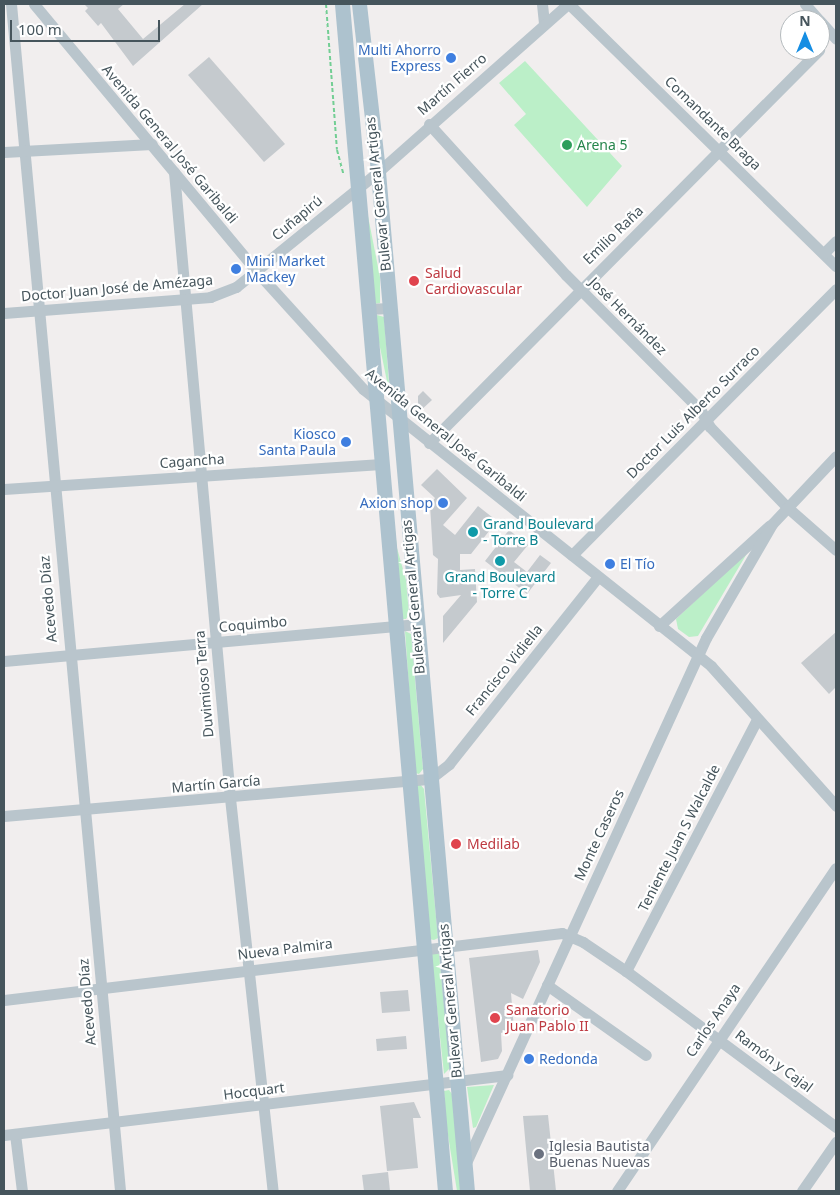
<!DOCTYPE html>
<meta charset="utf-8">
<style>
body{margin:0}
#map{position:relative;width:840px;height:1195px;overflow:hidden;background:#f1eeee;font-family:"Noto Sans",sans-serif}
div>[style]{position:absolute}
.green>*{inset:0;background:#bbefc8}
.building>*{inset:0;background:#c5cace}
.path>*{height:2px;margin-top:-1px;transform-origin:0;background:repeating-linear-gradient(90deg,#73ce94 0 4px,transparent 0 6.5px)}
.minor>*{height:11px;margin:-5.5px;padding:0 5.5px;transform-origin:5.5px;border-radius:5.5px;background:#b9c5cc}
.major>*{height:15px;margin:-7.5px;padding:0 7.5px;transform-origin:7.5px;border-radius:7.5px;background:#adc2ce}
.dots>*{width:14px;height:14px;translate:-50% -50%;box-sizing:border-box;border:2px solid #fff;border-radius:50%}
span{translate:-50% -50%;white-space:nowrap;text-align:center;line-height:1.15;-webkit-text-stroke:4.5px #fff;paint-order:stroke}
.shop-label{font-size:14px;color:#366cbe}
.right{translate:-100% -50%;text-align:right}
.left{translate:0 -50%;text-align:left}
.street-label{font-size:14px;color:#46555c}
.leisure-label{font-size:14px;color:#27864d}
.health-label{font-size:14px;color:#be3a42}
.culture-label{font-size:14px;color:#0d838f}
.worship-label{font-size:14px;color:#5b616d}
.frame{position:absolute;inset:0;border:5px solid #46555c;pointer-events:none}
.north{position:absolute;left:780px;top:10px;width:50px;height:50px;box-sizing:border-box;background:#fff;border:1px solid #b5bbbe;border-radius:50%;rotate:0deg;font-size:14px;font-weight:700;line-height:20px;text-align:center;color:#46555c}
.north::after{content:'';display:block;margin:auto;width:18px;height:22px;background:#168ee3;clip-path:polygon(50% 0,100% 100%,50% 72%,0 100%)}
.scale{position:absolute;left:10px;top:20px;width:150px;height:22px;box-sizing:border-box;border:2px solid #46555c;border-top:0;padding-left:6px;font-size:15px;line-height:18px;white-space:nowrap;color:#46555c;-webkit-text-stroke:4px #fff;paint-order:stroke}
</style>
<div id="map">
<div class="green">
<div style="clip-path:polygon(525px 61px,622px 166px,587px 207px,514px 125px,526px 114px,499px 83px)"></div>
<div style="clip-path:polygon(366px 206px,380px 277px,380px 303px,374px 304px)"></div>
<div style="clip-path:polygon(377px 315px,384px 317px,390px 396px,375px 323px)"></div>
<div style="clip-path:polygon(391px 494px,397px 548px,406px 580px,409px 614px,406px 619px,402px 619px)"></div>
<div style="clip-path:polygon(749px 550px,698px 636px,689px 637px,678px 629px,676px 619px)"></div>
<div style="clip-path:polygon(405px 631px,411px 634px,423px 769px,419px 774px,415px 773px)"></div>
<div style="clip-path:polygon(420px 784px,424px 789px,438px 938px,434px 940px,429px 939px,417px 785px)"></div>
<div style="clip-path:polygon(431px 953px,439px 954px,450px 1068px,444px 1074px)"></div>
<div style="clip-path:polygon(494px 1085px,476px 1127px,473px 1128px,467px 1087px)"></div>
<div style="clip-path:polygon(449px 1090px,452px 1094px,461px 1191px,457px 1191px,446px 1123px,444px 1091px)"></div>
</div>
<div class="building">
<div style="clip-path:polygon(84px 4px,124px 4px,118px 9px,143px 39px,185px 4px,203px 4px,133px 66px,101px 23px,98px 26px,85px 11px,88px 8px)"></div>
<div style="clip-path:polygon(209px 57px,285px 144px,264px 162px,188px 75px)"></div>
<div style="clip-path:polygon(423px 391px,432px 400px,418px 413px,418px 396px)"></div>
<div style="clip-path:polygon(437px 469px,467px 498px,443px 525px,455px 535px,478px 506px,497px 521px,471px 554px,460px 554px,460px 570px,475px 569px,477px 602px,443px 643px,443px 616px,461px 595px,440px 598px,437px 594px,438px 559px,433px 555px,430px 505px,435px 498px,421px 485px)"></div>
<div style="clip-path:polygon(509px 530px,528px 545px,514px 562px,527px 572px,540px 555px,551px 563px,527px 594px,485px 561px)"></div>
<div style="clip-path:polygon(836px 632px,836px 687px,829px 694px,801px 663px)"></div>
<div style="clip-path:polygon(538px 950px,540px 962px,523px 999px,511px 993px,514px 1029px,501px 1033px,502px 1051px,498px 1059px,481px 1062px,469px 958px)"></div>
<div style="clip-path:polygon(408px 990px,410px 1011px,382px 1013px,380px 992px)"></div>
<div style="clip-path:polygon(406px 1036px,407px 1049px,377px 1051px,376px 1039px)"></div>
<div style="clip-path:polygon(414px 1102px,421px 1118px,413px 1118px,418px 1168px,387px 1171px,380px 1106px)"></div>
<div style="clip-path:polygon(548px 1115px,556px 1191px,530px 1191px,523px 1116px)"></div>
<div style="clip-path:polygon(388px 1172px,390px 1191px,364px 1191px,362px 1175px)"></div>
</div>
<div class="path">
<div style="left:326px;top:4px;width:146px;rotate:85.7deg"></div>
<div style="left:337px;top:150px;width:24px;rotate:75deg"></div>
</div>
<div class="minor">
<div style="left:11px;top:4px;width:1192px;rotate:84.75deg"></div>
<div style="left:34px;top:4px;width:349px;rotate:50.2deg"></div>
<div style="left:257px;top:272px;width:158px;rotate:47.8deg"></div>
<div style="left:363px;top:389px;width:445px;rotate:38.5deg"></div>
<div style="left:711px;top:666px;width:188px;rotate:48.2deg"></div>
<div style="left:542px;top:4px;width:20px;rotate:84deg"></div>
<div style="left:569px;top:4px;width:374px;rotate:44.5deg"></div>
<div style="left:805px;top:4px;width:21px;rotate:49deg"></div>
<div style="left:820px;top:21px;width:24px;rotate:48deg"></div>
<div style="left:429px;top:124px;width:204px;rotate:47.8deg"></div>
<div style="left:566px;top:275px;width:192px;rotate:45.2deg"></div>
<div style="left:701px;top:411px;width:18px;rotate:61deg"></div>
<div style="left:710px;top:427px;width:111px;rotate:46.1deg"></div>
<div style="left:787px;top:507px;width:65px;rotate:41.3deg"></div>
<div style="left:4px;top:152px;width:148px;rotate:-3.1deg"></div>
<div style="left:174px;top:172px;width:628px;rotate:84.89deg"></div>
<div style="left:230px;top:798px;width:395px;rotate:83.8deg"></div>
<div style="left:824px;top:253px;width:17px;rotate:-45deg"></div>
<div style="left:368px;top:309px;width:21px;rotate:-3deg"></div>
<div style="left:4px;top:313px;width:207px;rotate:-4.4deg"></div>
<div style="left:210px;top:297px;width:28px;rotate:-21deg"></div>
<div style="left:236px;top:287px;width:183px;rotate:-39deg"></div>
<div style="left:378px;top:172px;width:254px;rotate:-41.5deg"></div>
<div style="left:429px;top:443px;width:554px;rotate:-45.22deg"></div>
<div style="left:4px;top:489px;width:378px;rotate:-3.8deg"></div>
<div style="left:572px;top:555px;width:375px;rotate:-45.2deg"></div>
<div style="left:659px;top:626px;width:149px;rotate:-42.3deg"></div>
<div style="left:4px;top:661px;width:413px;rotate:-5.1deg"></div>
<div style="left:4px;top:816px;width:428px;rotate:-5deg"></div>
<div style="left:430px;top:779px;width:24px;rotate:-38deg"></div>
<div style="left:449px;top:764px;width:239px;rotate:-51.5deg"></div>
<div style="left:626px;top:971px;width:284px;rotate:-62.5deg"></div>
<div style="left:547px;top:985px;width:121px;rotate:35.3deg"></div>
<div style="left:4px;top:1000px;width:562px;rotate:-6.85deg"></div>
<div style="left:562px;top:933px;width:23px;rotate:23deg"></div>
<div style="left:583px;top:942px;width:52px;rotate:34deg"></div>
<div style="left:626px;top:971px;width:262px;rotate:36.6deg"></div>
<div style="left:15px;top:1134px;width:57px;rotate:83deg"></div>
<div style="left:4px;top:1135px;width:507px;rotate:-6.8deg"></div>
<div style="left:465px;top:1165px;width:579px;rotate:-65.43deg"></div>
<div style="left:706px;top:638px;width:132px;rotate:-59.9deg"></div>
<div style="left:772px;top:524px;width:93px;rotate:-46.7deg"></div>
<div style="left:617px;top:1191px;width:390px;rotate:-55.9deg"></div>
<div style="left:802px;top:1191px;width:60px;rotate:-55.2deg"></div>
</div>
<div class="major">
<div style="left:342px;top:4px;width:1191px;rotate:85.04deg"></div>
<div style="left:359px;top:4px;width:169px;rotate:83.5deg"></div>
<div style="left:378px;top:172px;width:1023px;rotate:85.01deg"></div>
</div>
<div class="dots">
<div style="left:451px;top:58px;background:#3f7fe0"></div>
<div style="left:567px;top:145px;background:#2e9e5b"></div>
<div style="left:236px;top:269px;background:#3f7fe0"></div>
<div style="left:414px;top:281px;background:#e0444e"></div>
<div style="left:346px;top:442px;background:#3f7fe0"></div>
<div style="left:443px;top:503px;background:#3f7fe0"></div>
<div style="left:473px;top:532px;background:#0f9aa8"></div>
<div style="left:500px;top:561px;background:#0f9aa8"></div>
<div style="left:610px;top:564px;background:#3f7fe0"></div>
<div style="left:456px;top:844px;background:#e0444e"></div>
<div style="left:495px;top:1018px;background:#e0444e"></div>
<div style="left:529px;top:1059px;background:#3f7fe0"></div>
<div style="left:539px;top:1154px;background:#6b7280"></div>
</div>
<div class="shop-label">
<span class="right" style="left:441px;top:58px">Multi Ahorro<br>Express</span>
<span class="left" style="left:246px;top:269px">Mini Market<br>Mackey</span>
<span class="right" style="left:336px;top:442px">Kiosco<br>Santa Paula</span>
<span class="right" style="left:433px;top:503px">Axion shop</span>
<span class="left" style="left:620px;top:564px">El Tío</span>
<span class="left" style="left:539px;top:1059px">Redonda</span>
</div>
<div class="street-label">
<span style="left:452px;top:84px;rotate:-41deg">Martín Fierro</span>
<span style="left:713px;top:123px;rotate:44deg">Comandante Braga</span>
<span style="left:170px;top:144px;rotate:50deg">Avenida General José Garibaldi</span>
<span style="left:378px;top:194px;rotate:-96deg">Bulevar General Artigas</span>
<span style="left:297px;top:218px;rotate:-40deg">Cuñapirú</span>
<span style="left:613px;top:235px;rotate:-44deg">Emilio Raña</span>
<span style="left:117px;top:288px;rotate:-5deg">Doctor Juan José de Amézaga</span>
<span style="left:628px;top:316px;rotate:45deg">José Hernández</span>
<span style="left:693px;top:412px;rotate:-45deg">Doctor Luis Alberto Surraco</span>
<span style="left:446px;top:435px;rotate:39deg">Avenida General José Garibaldi</span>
<span style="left:192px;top:461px;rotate:-4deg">Cagancha</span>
<span style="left:413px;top:597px;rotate:-95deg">Bulevar General Artigas</span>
<span style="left:48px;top:599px;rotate:-95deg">Acevedo Díaz</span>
<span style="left:253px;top:624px;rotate:-5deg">Coquimbo</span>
<span style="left:504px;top:670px;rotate:-51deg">Francisco Vidiella</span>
<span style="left:204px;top:684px;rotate:-95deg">Duvimioso Terra</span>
<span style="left:216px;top:784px;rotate:-5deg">Martín García</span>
<span style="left:599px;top:835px;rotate:-65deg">Monte Caseros</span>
<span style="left:679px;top:838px;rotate:-63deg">Teniente Juan S Walcalde</span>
<span style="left:285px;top:949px;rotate:-7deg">Nueva Palmira</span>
<span style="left:450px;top:1001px;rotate:-95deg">Bulevar General Artigas</span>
<span style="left:87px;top:1002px;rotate:-95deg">Acevedo Díaz</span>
<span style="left:713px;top:1020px;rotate:-56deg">Carlos Anaya</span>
<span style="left:774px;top:1061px;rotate:37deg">Ramón y Cajal</span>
<span style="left:254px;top:1091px;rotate:-7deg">Hocquart</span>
</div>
<div class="leisure-label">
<span class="left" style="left:577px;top:145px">Arena 5</span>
</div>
<div class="health-label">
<span class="left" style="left:425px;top:281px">Salud<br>Cardiovascular</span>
<span class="left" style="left:467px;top:844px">Medilab</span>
<span class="left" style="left:506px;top:1018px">Sanatorio<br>Juan Pablo II</span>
</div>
<div class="culture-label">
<span class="left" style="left:483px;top:532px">Grand Boulevard<br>- Torre B</span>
<span style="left:500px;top:585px">Grand Boulevard<br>- Torre C</span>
</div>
<div class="worship-label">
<span class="left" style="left:549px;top:1154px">Iglesia Bautista<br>Buenas Nuevas</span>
</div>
<div class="frame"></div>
<div class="north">N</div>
<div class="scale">100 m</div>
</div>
